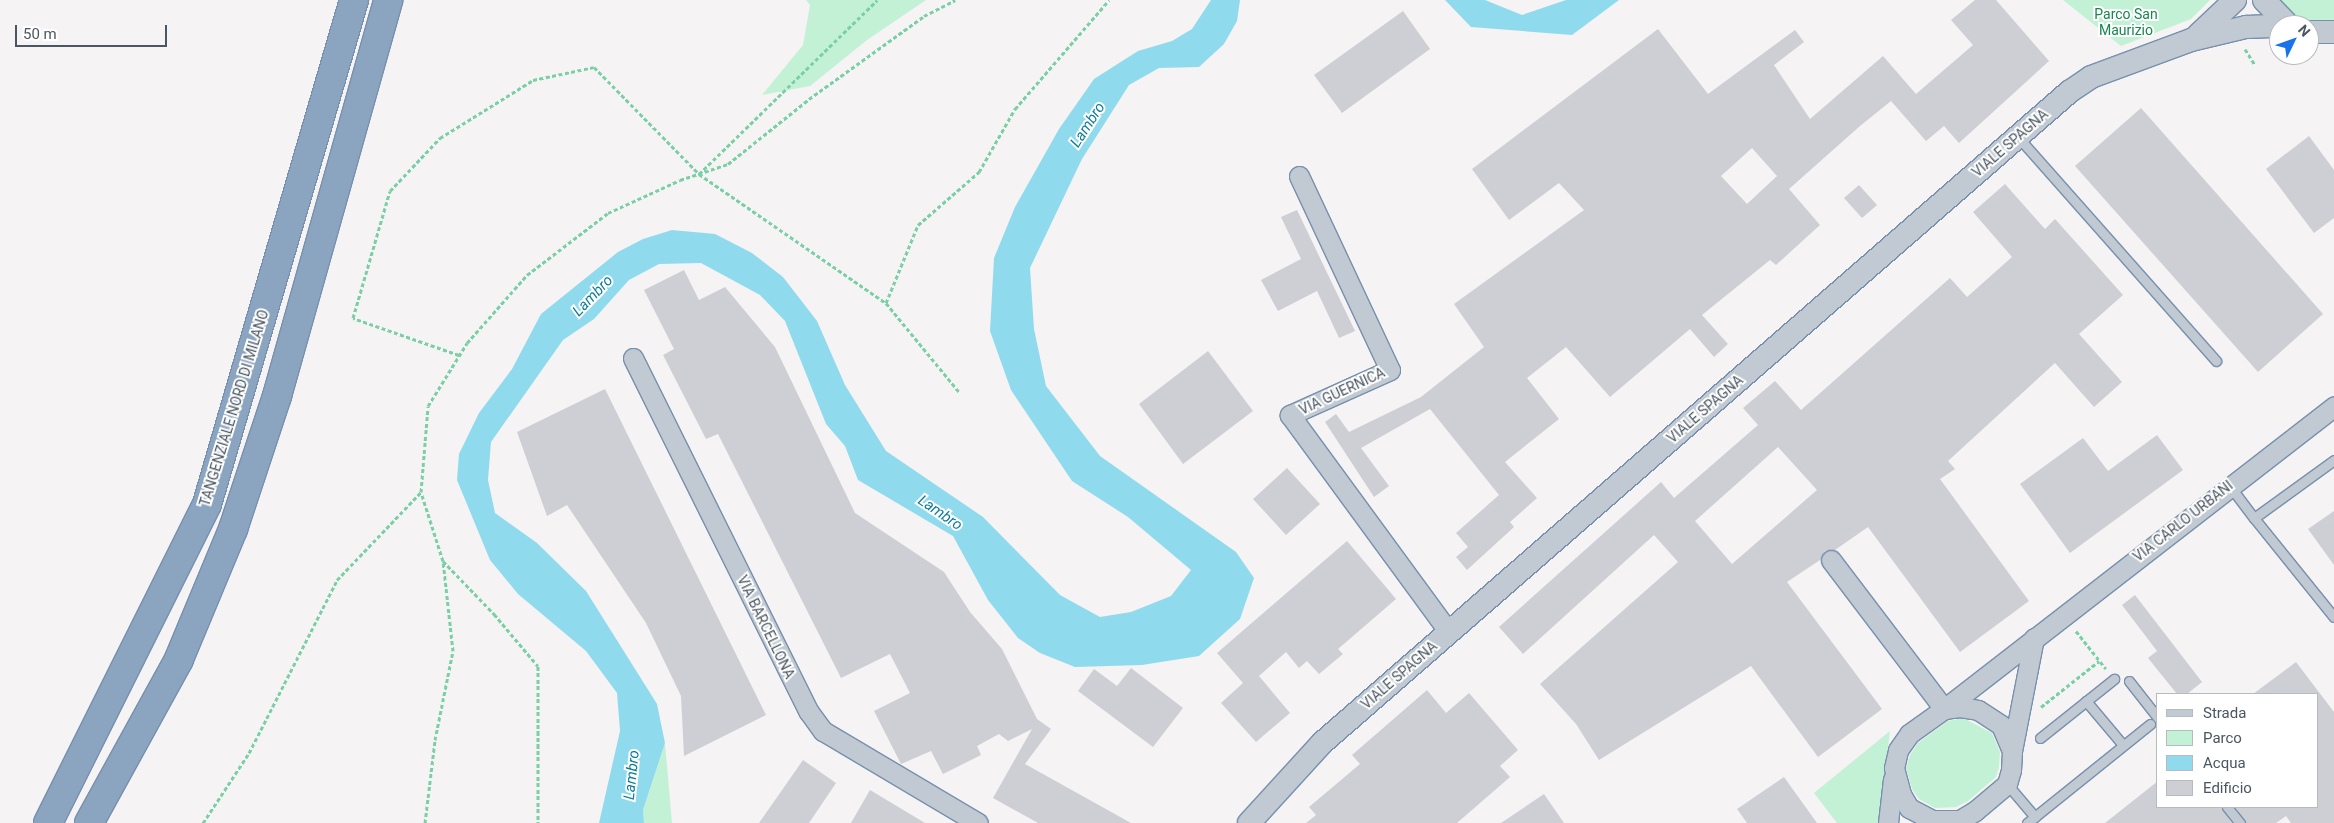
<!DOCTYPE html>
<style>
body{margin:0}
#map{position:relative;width:2334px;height:823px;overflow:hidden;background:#f5f3f3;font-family:Roboto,sans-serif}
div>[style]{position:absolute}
.green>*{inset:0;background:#c3f1d5}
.water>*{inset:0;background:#90daee}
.building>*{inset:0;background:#cdcfd5}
.path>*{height:3px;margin-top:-1.5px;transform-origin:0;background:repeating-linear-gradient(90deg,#7ad0a6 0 4px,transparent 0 6.5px)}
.roads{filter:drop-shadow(1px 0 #7690ad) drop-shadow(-1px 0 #7690ad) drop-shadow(0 1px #7690ad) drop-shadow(0 -1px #7690ad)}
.service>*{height:9px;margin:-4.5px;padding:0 4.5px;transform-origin:4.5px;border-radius:4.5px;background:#c1cad2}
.minor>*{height:19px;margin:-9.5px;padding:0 9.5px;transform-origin:9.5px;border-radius:9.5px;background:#c1cad2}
.tertiary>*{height:22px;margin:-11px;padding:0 11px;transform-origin:11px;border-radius:11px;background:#c1cad2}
.motorway>*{height:28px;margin:-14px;padding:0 14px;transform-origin:14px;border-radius:14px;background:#8ba5c1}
span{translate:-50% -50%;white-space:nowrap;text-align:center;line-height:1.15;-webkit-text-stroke:4px #fff;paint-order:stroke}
.park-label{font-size:14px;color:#17864f}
.street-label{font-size:14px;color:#4a5661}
.water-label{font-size:15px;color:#0c7c9b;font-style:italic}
.legend{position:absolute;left:2156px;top:693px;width:162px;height:115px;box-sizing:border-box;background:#fff;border:1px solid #b7bbc0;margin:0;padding:6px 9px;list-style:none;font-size:15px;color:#4a5661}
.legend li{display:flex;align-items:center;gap:10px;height:25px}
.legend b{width:25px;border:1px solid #b7bbc0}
.north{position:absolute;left:2269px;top:15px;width:50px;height:50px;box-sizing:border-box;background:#fff;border:1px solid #b7bbc0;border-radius:50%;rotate:48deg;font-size:14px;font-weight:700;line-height:20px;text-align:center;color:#4a5661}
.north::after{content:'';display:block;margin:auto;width:18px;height:22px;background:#1a73e8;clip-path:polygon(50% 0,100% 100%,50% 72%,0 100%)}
.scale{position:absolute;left:15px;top:25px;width:152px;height:22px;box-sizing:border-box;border:2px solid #4a5661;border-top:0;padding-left:6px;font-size:15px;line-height:18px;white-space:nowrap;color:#4a5661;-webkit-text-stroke:4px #fff;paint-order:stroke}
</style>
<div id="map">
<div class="green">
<div style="clip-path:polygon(806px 0,926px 0,867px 40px,810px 86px,762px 95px,803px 45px,810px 5px)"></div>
<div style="clip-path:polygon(2063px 0,2210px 0,2191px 19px,2121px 46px)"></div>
<div style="clip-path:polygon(2277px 0,2334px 0,2334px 21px,2315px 22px,2297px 17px)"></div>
<div style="clip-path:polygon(1963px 718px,1992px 733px,2000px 752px,1999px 767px,1996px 777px,1968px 801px,1956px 807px,1935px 808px,1919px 799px,1912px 789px,1906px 768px,1910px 755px,1918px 743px,1948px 721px)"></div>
<div style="clip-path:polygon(1890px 731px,1879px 823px,1837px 823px,1814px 793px)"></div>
<div style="clip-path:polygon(665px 743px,672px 823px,644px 823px,643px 810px)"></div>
</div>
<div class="water">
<div style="clip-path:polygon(1211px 0,1240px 0,1237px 21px,1224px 44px,1199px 67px,1159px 68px,1129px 85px,1082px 159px,1030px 268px,1034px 329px,1046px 386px,1100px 456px,1236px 552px,1254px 578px,1240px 619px,1199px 656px,1142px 665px,1075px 667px,1040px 653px,1018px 638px,988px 600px,953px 536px,858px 480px,845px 446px,826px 424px,785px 321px,760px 295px,701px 263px,659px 264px,629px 280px,594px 319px,563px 340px,491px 442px,488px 480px,495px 513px,537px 543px,586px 591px,657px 704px,665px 743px,643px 810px,644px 823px,599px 823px,620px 731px,617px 693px,586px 651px,518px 594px,490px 560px,457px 480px,459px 454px,479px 413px,512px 369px,541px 314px,618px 252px,643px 239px,672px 230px,715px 234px,752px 253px,783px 277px,817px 321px,845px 385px,886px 451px,983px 517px,1060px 595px,1100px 617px,1131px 612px,1171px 596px,1191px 570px,1128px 517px,1072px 481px,1011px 390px,990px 331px,994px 258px,1015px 207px,1059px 129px,1094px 79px,1138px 51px,1172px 41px,1192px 29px)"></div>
<div style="clip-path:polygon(1445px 0,1485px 0,1522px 15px,1566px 0,1619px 0,1572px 35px,1471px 27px)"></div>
</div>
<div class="building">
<div style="clip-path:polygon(evenodd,1975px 0,1996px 0,2049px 61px,1959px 143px,1944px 126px,1926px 141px,1891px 101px,1860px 126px,1789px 189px,1820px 225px,1776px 265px,1770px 260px,1702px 315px,1728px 344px,1714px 357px,1690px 329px,1610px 397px,1566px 347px,1527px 378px,1559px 419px,1505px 462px,1537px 498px,1510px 522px,1514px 527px,1467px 570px,1456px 557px,1468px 547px,1456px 533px,1499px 495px,1430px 409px,1361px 448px,1389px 486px,1374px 497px,1325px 422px,1336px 414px,1349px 432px,1421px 397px,1484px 347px,1454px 304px,1584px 210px,1559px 183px,1509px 220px,1472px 169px,1658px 29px,1708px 94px,1795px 30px,1804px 42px,1774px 65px,1810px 119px,1883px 56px,1916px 94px,1973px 45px,1951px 20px,1975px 0,1752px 148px,1777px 176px,1747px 204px,1721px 176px,1752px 148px)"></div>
<div style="clip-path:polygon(1403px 11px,1430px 49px,1342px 113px,1314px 75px)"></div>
<div style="clip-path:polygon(2141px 108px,2323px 314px,2258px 372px,2075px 166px)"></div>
<div style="clip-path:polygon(2309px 136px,2334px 170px,2334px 218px,2314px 233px,2266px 169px)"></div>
<div style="clip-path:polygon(evenodd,2005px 184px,2045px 229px,2055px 219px,2123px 295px,2079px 334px,2122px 382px,2094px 407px,2055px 363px,1948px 461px,1955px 469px,1940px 479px,2029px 601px,1960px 652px,1868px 527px,1835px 550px,1825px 551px,1820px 560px,1787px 582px,1882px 709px,1818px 757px,1751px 666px,1599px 760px,1576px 724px,1540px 684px,1678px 562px,1654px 535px,1523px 654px,1499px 627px,1661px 482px,1674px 498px,1758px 425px,1743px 408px,1775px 381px,1801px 410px,1950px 278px,1967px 297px,2012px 257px,1973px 212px,2005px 184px,1778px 447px,1817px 490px,1732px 564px,1695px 521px,1778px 447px)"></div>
<div style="clip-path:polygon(1859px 185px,1877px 205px,1862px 218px,1844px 198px)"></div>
<div style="clip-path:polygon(1297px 210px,1355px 331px,1339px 338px,1317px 291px,1278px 311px,1261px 280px,1301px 259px,1281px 217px)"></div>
<div style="clip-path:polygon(684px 270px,699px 300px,725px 287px,775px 347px,855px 513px,944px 572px,970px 612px,1002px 649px,1037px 719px,1051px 729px,1025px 764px,1131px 823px,1038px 823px,993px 798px,1032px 729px,1008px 741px,999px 734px,977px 746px,981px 755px,943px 774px,931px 751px,901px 764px,874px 711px,910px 693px,890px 654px,841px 678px,718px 434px,706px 439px,663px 355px,674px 349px,644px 290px)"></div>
<div style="clip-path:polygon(1208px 351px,1253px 411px,1183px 464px,1139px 404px)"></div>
<div style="clip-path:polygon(605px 389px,766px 715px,684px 756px,681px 696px,646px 623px,567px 505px,547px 516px,517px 432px)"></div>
<div style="clip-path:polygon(2157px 435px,2183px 470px,2070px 553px,2020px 484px,2083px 438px,2108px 471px)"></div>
<div style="clip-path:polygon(1287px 468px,1320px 504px,1286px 535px,1253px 499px)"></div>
<div style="clip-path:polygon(2334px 511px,2334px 565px,2308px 529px)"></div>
<div style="clip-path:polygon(1347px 541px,1396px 599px,1338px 649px,1343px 654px,1319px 674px,1307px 661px,1299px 668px,1286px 652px,1259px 676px,1290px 713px,1256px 742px,1221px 703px,1243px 683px,1217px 653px)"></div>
<div style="clip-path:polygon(2135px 595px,2202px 682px,2187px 694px,2177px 694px,2148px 658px,2157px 651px,2122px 605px)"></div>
<div style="clip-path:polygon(2296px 662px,2334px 712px,2334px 823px,2291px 823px,2286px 816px,2276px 823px,2246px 823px,2235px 807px,2318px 807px,2318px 694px,2253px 694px)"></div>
<div style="clip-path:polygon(1131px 668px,1183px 708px,1153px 747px,1078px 691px,1094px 669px,1117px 686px)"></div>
<div style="clip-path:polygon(1427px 690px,1446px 713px,1469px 693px,1518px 750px,1500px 766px,1510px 777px,1457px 823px,1306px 823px,1316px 815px,1309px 807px,1360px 764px,1352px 755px)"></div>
<div style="clip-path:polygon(803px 760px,836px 783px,809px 823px,759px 823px)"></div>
<div style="clip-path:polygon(1784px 777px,1817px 823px,1747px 823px,1737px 809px)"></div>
<div style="clip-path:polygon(2158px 781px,2158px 807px,2221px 807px,2232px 823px,2105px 823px)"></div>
<div style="clip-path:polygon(870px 790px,925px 823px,851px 823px)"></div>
<div style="clip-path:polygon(1544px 794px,1564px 823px,1501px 823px)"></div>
</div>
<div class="path">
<div style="left:2245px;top:49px;width:19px;rotate:58deg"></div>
<div style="left:699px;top:174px;width:227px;rotate:34.6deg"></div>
<div style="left:886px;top:303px;width:117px;rotate:50.6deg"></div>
<div style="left:886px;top:303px;width:84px;rotate:-67.7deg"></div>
<div style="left:918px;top:225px;width:81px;rotate:-41deg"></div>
<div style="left:979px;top:172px;width:73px;rotate:-60.3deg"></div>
<div style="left:1015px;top:109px;width:144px;rotate:-49.2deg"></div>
<div style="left:459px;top:355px;width:112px;rotate:-160.8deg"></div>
<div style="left:353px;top:318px;width:132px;rotate:-73.8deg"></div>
<div style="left:390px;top:191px;width:73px;rotate:-46.7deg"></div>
<div style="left:440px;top:138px;width:110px;rotate:-31.9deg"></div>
<div style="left:533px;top:80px;width:62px;rotate:-12deg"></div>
<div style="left:594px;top:67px;width:150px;rotate:45.5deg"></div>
<div style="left:699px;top:174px;width:249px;rotate:-44.3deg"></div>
<div style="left:443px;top:561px;width:74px;rotate:46.1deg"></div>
<div style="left:494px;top:614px;width:68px;rotate:49.8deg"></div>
<div style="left:538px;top:666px;width:157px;rotate:90deg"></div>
<div style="left:2076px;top:631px;width:48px;rotate:51.7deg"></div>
<div style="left:2041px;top:707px;width:74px;rotate:-38.4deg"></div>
<div style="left:203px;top:823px;width:84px;rotate:-56.7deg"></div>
<div style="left:249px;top:753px;width:194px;rotate:-63deg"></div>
<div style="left:337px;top:580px;width:122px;rotate:-46.3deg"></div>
<div style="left:425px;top:823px;width:84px;rotate:-83.1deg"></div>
<div style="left:435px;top:740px;width:91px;rotate:-78.6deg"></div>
<div style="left:453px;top:651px;width:91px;rotate:-96.3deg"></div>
<div style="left:443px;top:561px;width:72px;rotate:-107.7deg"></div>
<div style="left:421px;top:492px;width:86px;rotate:-85.3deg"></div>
<div style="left:428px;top:406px;width:74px;rotate:-58.2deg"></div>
<div style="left:467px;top:343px;width:91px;rotate:-48.6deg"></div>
<div style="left:527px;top:275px;width:102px;rotate:-37.4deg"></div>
<div style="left:608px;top:213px;width:79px;rotate:-24.6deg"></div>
<div style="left:680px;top:180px;width:51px;rotate:-18.4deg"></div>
<div style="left:728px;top:164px;width:104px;rotate:-38.7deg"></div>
<div style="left:809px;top:99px;width:142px;rotate:-35.8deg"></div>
<div style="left:924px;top:16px;width:35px;rotate:-27deg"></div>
</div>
<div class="roads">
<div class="service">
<div style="left:2018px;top:137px;width:299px;rotate:48.5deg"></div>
<div style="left:2229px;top:485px;width:41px;rotate:52.9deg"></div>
<div style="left:2254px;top:518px;width:99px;rotate:-35.9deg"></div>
<div style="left:2254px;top:518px;width:127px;rotate:51.1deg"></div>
<div style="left:2129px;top:681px;width:47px;rotate:51.9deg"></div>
<div style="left:2086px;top:701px;width:57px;rotate:49.9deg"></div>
<div style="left:2040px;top:738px;width:95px;rotate:-38.6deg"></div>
<div style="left:2007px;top:784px;width:43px;rotate:49.7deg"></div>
<div style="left:2227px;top:807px;width:21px;rotate:51deg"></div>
<div style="left:2027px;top:823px;width:158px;rotate:-38.8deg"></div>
</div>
<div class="minor">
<div style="left:1299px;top:176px;width:214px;rotate:64.9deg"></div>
<div style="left:1390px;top:370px;width:110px;rotate:155.8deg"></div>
<div style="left:1290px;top:415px;width:269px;rotate:53.8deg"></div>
<div style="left:633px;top:358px;width:395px;rotate:63.6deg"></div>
<div style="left:809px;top:712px;width:24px;rotate:54deg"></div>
<div style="left:823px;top:731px;width:180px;rotate:30.7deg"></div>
<div style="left:1831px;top:560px;width:187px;rotate:52.8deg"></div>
<div style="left:1944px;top:709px;width:494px;rotate:-37.8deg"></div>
<div style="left:1960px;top:707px;width:18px;rotate:9deg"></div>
<div style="left:1978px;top:710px;width:27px;rotate:33deg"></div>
<div style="left:2001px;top:725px;width:28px;rotate:67deg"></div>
<div style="left:2012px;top:751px;width:19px;rotate:93deg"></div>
<div style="left:2011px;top:770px;width:15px;rotate:106deg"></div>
<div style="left:2007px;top:784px;width:42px;rotate:139.8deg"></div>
<div style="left:1975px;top:811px;width:17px;rotate:149deg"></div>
<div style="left:1960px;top:820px;width:28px;rotate:180deg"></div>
<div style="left:1932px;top:820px;width:26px;rotate:-152deg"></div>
<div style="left:1909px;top:808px;width:16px;rotate:-120deg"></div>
<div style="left:1901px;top:794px;width:27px;rotate:-105deg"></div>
<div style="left:1894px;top:768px;width:18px;rotate:-77deg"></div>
<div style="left:1898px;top:750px;width:19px;rotate:-55deg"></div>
<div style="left:1909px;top:734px;width:43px;rotate:-35.5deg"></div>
<div style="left:1944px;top:709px;width:16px;rotate:-7deg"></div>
<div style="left:2012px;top:751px;width:115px;rotate:-79deg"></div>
<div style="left:1888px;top:823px;width:44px;rotate:-83.5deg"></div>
</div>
<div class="tertiary">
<div style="left:2264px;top:0;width:35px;rotate:46deg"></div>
<div style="left:2309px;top:32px;width:25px"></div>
<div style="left:2198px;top:35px;width:51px;rotate:-43.4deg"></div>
<div style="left:1249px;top:823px;width:108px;rotate:-47.6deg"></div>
<div style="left:1322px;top:743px;width:991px;rotate:-41.07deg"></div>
<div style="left:2069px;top:92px;width:27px;rotate:-34deg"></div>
<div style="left:2091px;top:77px;width:107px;rotate:-20.3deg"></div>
<div style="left:2191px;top:40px;width:57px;rotate:-13.3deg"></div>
<div style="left:2246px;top:27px;width:33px;rotate:-2deg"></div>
</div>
<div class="motorway">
<div style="left:48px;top:823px;width:356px;rotate:-63.5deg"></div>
<div style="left:207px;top:504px;width:525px;rotate:-73.74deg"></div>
<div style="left:89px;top:823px;width:187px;rotate:-61.2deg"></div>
<div style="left:179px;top:659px;width:141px;rotate:-67.4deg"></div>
<div style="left:233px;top:529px;width:140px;rotate:-71.7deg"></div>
<div style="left:277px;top:396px;width:411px;rotate:-74.3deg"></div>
</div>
</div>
<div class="park-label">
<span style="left:2126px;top:22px">Parco San<br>Maurizio</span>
</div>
<div class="street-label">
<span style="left:2010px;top:143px;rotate:-41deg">VIALE SPAGNA</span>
<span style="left:1342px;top:391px;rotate:-25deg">VIA GUERNICA</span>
<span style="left:234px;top:408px;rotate:-73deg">TANGENZIALE NORD DI MILANO</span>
<span style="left:1705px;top:409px;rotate:-41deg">VIALE SPAGNA</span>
<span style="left:2183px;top:521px;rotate:-38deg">VIA CARLO URBANI</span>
<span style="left:766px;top:627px;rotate:64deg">VIA BARCELLONA</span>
<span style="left:1399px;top:675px;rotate:-41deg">VIALE SPAGNA</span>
</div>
<div class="water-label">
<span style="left:1088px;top:125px;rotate:-57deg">Lambro</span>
<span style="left:593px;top:296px;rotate:-46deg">Lambro</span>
<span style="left:940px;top:513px;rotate:34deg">Lambro</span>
<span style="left:632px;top:775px;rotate:-84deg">Lambro</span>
</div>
<ul class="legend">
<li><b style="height:6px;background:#c1cad2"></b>Strada</li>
<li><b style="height:14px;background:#c3f1d5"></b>Parco</li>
<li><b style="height:14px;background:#90daee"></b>Acqua</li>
<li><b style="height:14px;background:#cdcfd5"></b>Edificio</li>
</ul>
<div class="north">N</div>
<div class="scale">50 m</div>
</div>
